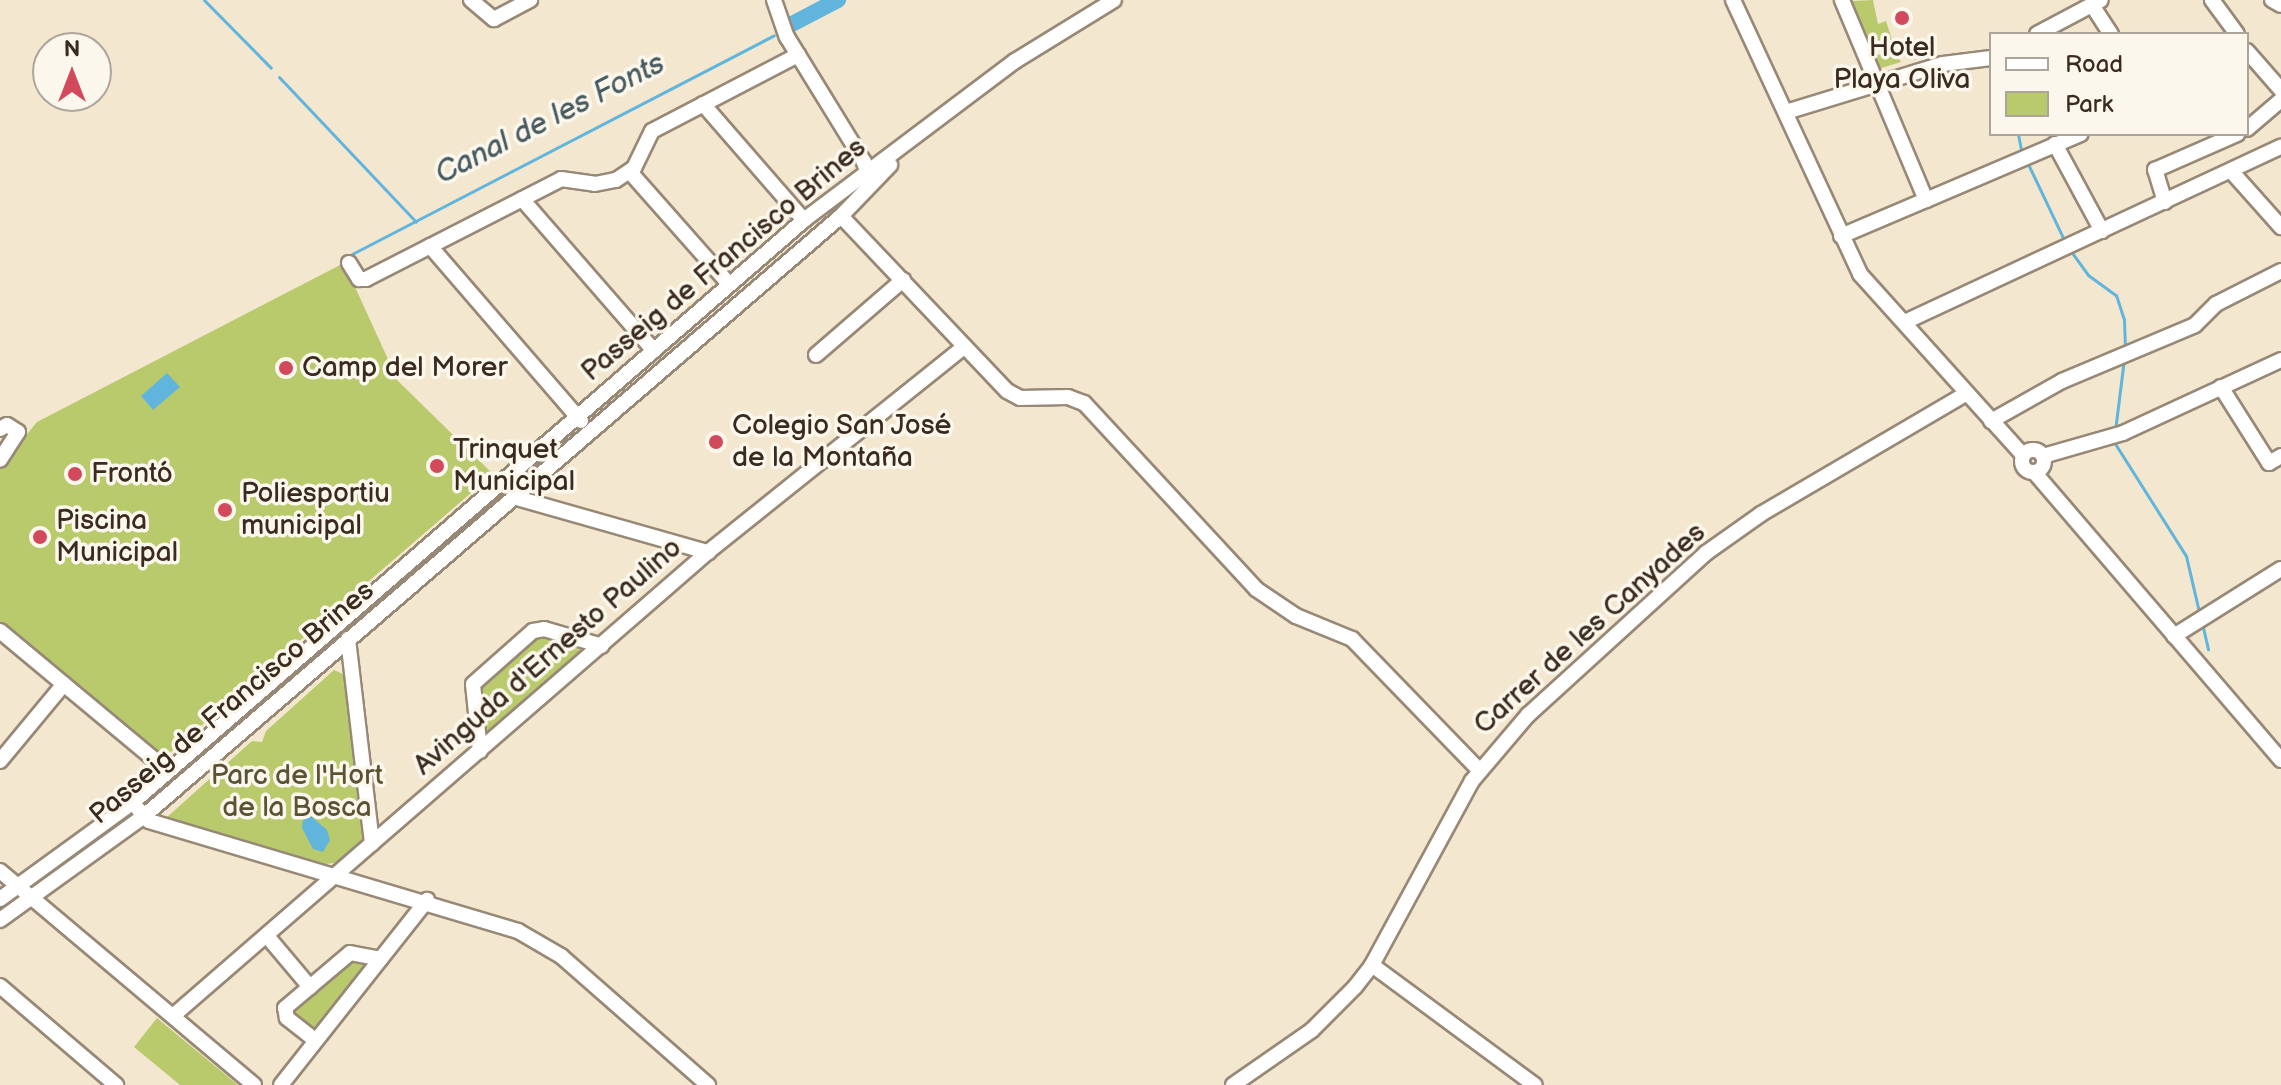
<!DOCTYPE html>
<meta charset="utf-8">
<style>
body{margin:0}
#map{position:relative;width:2281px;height:1085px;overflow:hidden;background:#f4e7cf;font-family:"Balsamiq Sans",sans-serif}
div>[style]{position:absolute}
.green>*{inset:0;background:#b9ca6d}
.water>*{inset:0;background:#61b5dd}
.stream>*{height:3px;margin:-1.5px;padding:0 1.5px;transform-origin:1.5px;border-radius:1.5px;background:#61b5dd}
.river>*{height:16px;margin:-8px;padding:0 8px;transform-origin:8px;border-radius:8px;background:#61b5dd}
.roads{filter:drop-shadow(2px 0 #988876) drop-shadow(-2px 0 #988876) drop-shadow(0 2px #988876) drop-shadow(0 -2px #988876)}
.minor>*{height:14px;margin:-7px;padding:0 7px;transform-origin:7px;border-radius:7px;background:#fff}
.minor>.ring{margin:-7px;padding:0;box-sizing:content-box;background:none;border:14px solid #fff;border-radius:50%}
.dots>*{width:22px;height:22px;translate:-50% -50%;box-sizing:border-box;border:4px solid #fbf7ec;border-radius:50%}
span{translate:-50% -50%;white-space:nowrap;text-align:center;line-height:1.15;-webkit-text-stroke:7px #fbf7ec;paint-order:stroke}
.poi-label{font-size:28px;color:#3b2a1e}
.left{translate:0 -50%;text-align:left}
.street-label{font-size:28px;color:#3b2a1e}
.park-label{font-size:28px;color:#5a5232}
.water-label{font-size:30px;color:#485b61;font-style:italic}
.legend{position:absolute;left:1989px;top:32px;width:260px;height:104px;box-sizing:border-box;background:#fbf7ec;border:2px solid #aea59a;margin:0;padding:10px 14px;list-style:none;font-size:24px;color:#3b2a1e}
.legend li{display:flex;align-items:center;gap:16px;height:40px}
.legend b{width:40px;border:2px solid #aea59a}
.north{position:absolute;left:32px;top:32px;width:80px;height:80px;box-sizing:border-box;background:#fbf7ec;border:2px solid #aea59a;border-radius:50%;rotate:0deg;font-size:22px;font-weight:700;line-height:32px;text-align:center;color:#3b2a1e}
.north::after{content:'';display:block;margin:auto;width:28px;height:36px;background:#d1495b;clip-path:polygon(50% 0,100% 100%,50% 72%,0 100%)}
</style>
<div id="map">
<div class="green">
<div style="clip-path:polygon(1873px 0,1878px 24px,1886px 21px,1892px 40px,1888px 48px,1878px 45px,1875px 51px,1879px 55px,1894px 51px,1901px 62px,1878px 69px,1852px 1px)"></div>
<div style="clip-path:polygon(344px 263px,398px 381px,493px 474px,165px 757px,0 623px,0 467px,37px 422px)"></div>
<div style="clip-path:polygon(537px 632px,585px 652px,485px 735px,476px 685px)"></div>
<div style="clip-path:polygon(334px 670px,345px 675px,364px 830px,362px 844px,342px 862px,326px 864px,166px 818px,252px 741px,262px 742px,266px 731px)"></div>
<div style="clip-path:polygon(351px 958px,370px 963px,314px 1032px,291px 1015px,291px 1009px)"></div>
<div style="clip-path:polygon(157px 1018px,238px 1085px,180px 1085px,134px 1047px)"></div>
</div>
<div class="water">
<div style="clip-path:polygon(167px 373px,180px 387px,153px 410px,141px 396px)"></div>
<div style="clip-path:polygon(311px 816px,327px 830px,330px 840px,323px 852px,313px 849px,302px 828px,303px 820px)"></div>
</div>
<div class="stream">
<div style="left:204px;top:0;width:95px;rotate:45.4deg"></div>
<div style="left:279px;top:77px;width:199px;rotate:46.6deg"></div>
<div style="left:2018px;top:134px;width:16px;rotate:79deg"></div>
<div style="left:2028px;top:164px;width:89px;rotate:64.6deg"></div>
<div style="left:2070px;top:250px;width:31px;rotate:54deg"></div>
<div style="left:2088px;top:275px;width:34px;rotate:36deg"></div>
<div style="left:2116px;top:295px;width:26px;rotate:72deg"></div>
<div style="left:2124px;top:320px;width:28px;rotate:88deg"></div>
<div style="left:352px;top:254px;width:475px;rotate:-27.4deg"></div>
<div style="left:2115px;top:431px;width:73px;rotate:-82.9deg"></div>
<div style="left:2114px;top:442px;width:135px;rotate:57.7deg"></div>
<div style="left:2186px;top:556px;width:62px;rotate:76.9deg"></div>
<div style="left:2202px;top:623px;width:27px;rotate:77deg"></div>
</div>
<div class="river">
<div style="left:792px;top:24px;width:52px;rotate:-27.6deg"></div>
</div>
<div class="roads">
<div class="minor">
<div style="left:471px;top:0;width:30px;rotate:40deg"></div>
<div style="left:494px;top:19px;width:41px;rotate:-27.8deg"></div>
<div style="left:774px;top:0;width:39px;rotate:71deg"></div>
<div style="left:787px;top:37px;width:147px;rotate:58.4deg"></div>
<div style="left:864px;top:162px;width:17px;rotate:73deg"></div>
<div style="left:1733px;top:0;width:302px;rotate:65.1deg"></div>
<div style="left:1860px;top:274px;width:244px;rotate:48deg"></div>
<div style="left:2212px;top:0;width:42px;rotate:53.7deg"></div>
<div style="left:2272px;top:0;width:10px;rotate:29deg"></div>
<div style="left:2092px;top:5px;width:35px;rotate:57deg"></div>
<div style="left:2037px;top:34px;width:72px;rotate:-28deg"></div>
<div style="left:2247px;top:51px;width:52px;rotate:48.9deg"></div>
<div style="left:703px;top:104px;width:154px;rotate:49deg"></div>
<div style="left:1786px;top:112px;width:164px;rotate:-17deg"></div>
<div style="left:1943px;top:64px;width:48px;rotate:-7.1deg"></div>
<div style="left:2247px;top:129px;width:45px;rotate:-40.5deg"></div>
<div style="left:2055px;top:144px;width:99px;rotate:61.6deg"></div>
<div style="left:630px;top:172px;width:149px;rotate:48.5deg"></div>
<div style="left:2232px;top:172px;width:74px;rotate:48.3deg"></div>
<div style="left:522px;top:199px;width:201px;rotate:49deg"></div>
<div style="left:1926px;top:200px;width:168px;rotate:-23.1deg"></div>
<div style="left:2165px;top:202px;width:34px;rotate:-107deg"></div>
<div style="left:2155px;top:170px;width:90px;rotate:-23.7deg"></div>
<div style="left:841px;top:216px;width:241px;rotate:46.5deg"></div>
<div style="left:1007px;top:391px;width:15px;rotate:28deg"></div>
<div style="left:1020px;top:398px;width:48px;rotate:-1.2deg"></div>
<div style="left:1068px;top:397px;width:17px;rotate:21deg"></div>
<div style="left:1084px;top:403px;width:253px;rotate:47.2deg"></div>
<div style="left:1256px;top:589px;width:48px;rotate:34deg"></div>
<div style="left:1296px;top:616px;width:61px;rotate:22.3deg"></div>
<div style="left:1352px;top:639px;width:182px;rotate:45.9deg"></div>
<div style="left:1841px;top:236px;width:92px;rotate:-23deg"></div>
<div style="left:1926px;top:200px;width:217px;rotate:-112.8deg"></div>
<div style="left:430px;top:246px;width:231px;rotate:49.2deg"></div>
<div style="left:349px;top:263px;width:19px;rotate:58deg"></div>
<div style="left:359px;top:279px;width:7px"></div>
<div style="left:366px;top:279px;width:219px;rotate:-27.1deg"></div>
<div style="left:561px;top:179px;width:34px;rotate:8deg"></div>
<div style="left:595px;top:184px;width:21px;rotate:-11deg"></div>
<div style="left:616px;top:180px;width:22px;rotate:-34deg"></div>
<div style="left:634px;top:168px;width:41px;rotate:-64.1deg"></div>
<div style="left:652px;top:131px;width:165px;rotate:-27.5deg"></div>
<div style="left:1905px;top:322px;width:415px;rotate:-25deg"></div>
<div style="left:816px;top:355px;width:115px;rotate:-40.8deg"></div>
<div style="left:2221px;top:387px;width:90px;rotate:57.7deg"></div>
<div style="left:2269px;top:463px;width:14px;rotate:-30deg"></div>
<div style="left:1991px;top:421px;width:81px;rotate:-29.4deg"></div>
<div style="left:2062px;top:381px;width:144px;rotate:-22.8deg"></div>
<div style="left:2195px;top:325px;width:30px;rotate:-45deg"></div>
<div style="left:2216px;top:304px;width:73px;rotate:-26.9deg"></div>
<div style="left:0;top:429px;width:8px;rotate:-30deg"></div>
<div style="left:7px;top:425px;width:13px;rotate:32deg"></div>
<div style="left:18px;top:432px;width:33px;rotate:123deg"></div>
<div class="ring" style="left:2022px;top:450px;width:8px;height:8px"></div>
<div style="left:2043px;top:456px;width:83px;rotate:-16deg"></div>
<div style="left:2123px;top:433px;width:174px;rotate:-24.8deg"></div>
<div style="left:2035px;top:473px;width:378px;rotate:49.4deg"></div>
<div style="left:513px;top:497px;width:203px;rotate:15.8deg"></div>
<div style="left:0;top:631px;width:219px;rotate:39.8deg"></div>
<div style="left:2174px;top:636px;width:126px;rotate:-32.1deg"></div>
<div style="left:348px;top:639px;width:206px;rotate:83.3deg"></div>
<div style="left:480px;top:751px;width:67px;rotate:-96deg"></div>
<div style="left:473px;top:684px;width:80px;rotate:-41.5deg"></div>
<div style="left:533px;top:631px;width:11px;rotate:-10deg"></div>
<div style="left:544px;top:629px;width:60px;rotate:16.3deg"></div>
<div style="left:0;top:761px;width:100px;rotate:-50.3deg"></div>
<div style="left:138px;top:809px;width:16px;rotate:47deg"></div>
<div style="left:149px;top:821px;width:385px;rotate:16.6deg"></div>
<div style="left:518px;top:931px;width:50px;rotate:30.2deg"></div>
<div style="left:561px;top:956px;width:196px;rotate:41.3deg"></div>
<div style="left:0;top:871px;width:332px;rotate:40.1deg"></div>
<div style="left:0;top:899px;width:163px;rotate:-36deg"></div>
<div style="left:132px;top:803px;width:890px;rotate:-40.94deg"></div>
<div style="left:804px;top:220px;width:264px;rotate:-37deg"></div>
<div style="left:1015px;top:61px;width:116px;rotate:-31.6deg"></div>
<div style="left:0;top:920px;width:178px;rotate:-35.8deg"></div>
<div style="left:144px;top:816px;width:920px;rotate:-40.72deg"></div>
<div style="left:841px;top:216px;width:71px;rotate:-46.1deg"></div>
<div style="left:267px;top:936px;width:67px;rotate:49.9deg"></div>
<div style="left:1372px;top:965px;width:202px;rotate:36.4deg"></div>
<div style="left:0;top:986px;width:153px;rotate:40.5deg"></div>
<div style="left:174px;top:1015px;width:707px;rotate:-40.93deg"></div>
<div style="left:708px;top:552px;width:328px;rotate:-38.7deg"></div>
<div style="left:315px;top:1040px;width:36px;rotate:-142deg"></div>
<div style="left:287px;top:1018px;width:10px;rotate:-101deg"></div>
<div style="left:285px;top:1008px;width:85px;rotate:-40.2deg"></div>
<div style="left:350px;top:953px;width:31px;rotate:11deg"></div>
<div style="left:281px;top:1085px;width:236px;rotate:-51.7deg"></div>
<div style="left:1233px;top:1085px;width:96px;rotate:-34.8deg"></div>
<div style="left:1312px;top:1030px;width:61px;rotate:-45deg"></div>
<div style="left:1355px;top:987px;width:28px;rotate:-52deg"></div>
<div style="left:1372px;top:965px;width:209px;rotate:-61.5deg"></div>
<div style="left:1472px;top:781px;width:87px;rotate:-49.7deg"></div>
<div style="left:1528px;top:715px;width:241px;rotate:-42.3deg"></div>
<div style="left:1706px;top:553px;width:67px;rotate:-35.3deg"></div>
<div style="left:1761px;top:514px;width:235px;rotate:-30.4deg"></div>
</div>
</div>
<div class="dots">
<div style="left:1902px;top:18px;background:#d1495b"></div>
<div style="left:286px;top:368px;background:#d1495b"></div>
<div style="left:716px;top:442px;background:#d1495b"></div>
<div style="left:437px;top:466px;background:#d1495b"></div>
<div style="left:75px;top:474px;background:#d1495b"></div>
<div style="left:225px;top:510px;background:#d1495b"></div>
<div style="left:40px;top:537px;background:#d1495b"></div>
</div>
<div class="poi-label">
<span style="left:1902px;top:64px">Hotel<br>Playa Oliva</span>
<span class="left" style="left:302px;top:368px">Camp del Morer</span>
<span class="left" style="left:732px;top:442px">Colegio San José<br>de la Montaña</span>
<span class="left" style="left:453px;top:466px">Trinquet<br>Municipal</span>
<span class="left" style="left:91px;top:474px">Frontó</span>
<span class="left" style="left:241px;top:510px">Poliesportiu<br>municipal</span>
<span class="left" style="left:56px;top:537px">Piscina<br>Municipal</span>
</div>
<div class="street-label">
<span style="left:724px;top:260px;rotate:-40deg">Passeig de Francisco Brines</span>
<span style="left:1590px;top:629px;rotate:-42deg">Carrer de les Canyades</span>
<span style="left:548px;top:657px;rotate:-41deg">Avinguda d'Ernesto Paulino</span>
<span style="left:232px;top:703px;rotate:-40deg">Passeig de Francisco Brines</span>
</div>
<div class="park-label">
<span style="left:297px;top:792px">Parc de l'Hort<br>de la Bosca</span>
</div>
<div class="water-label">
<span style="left:550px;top:119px;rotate:-27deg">Canal de les Fonts</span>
</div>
<ul class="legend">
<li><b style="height:10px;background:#fff"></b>Road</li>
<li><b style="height:22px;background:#b9ca6d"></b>Park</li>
</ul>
<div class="north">N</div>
</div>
